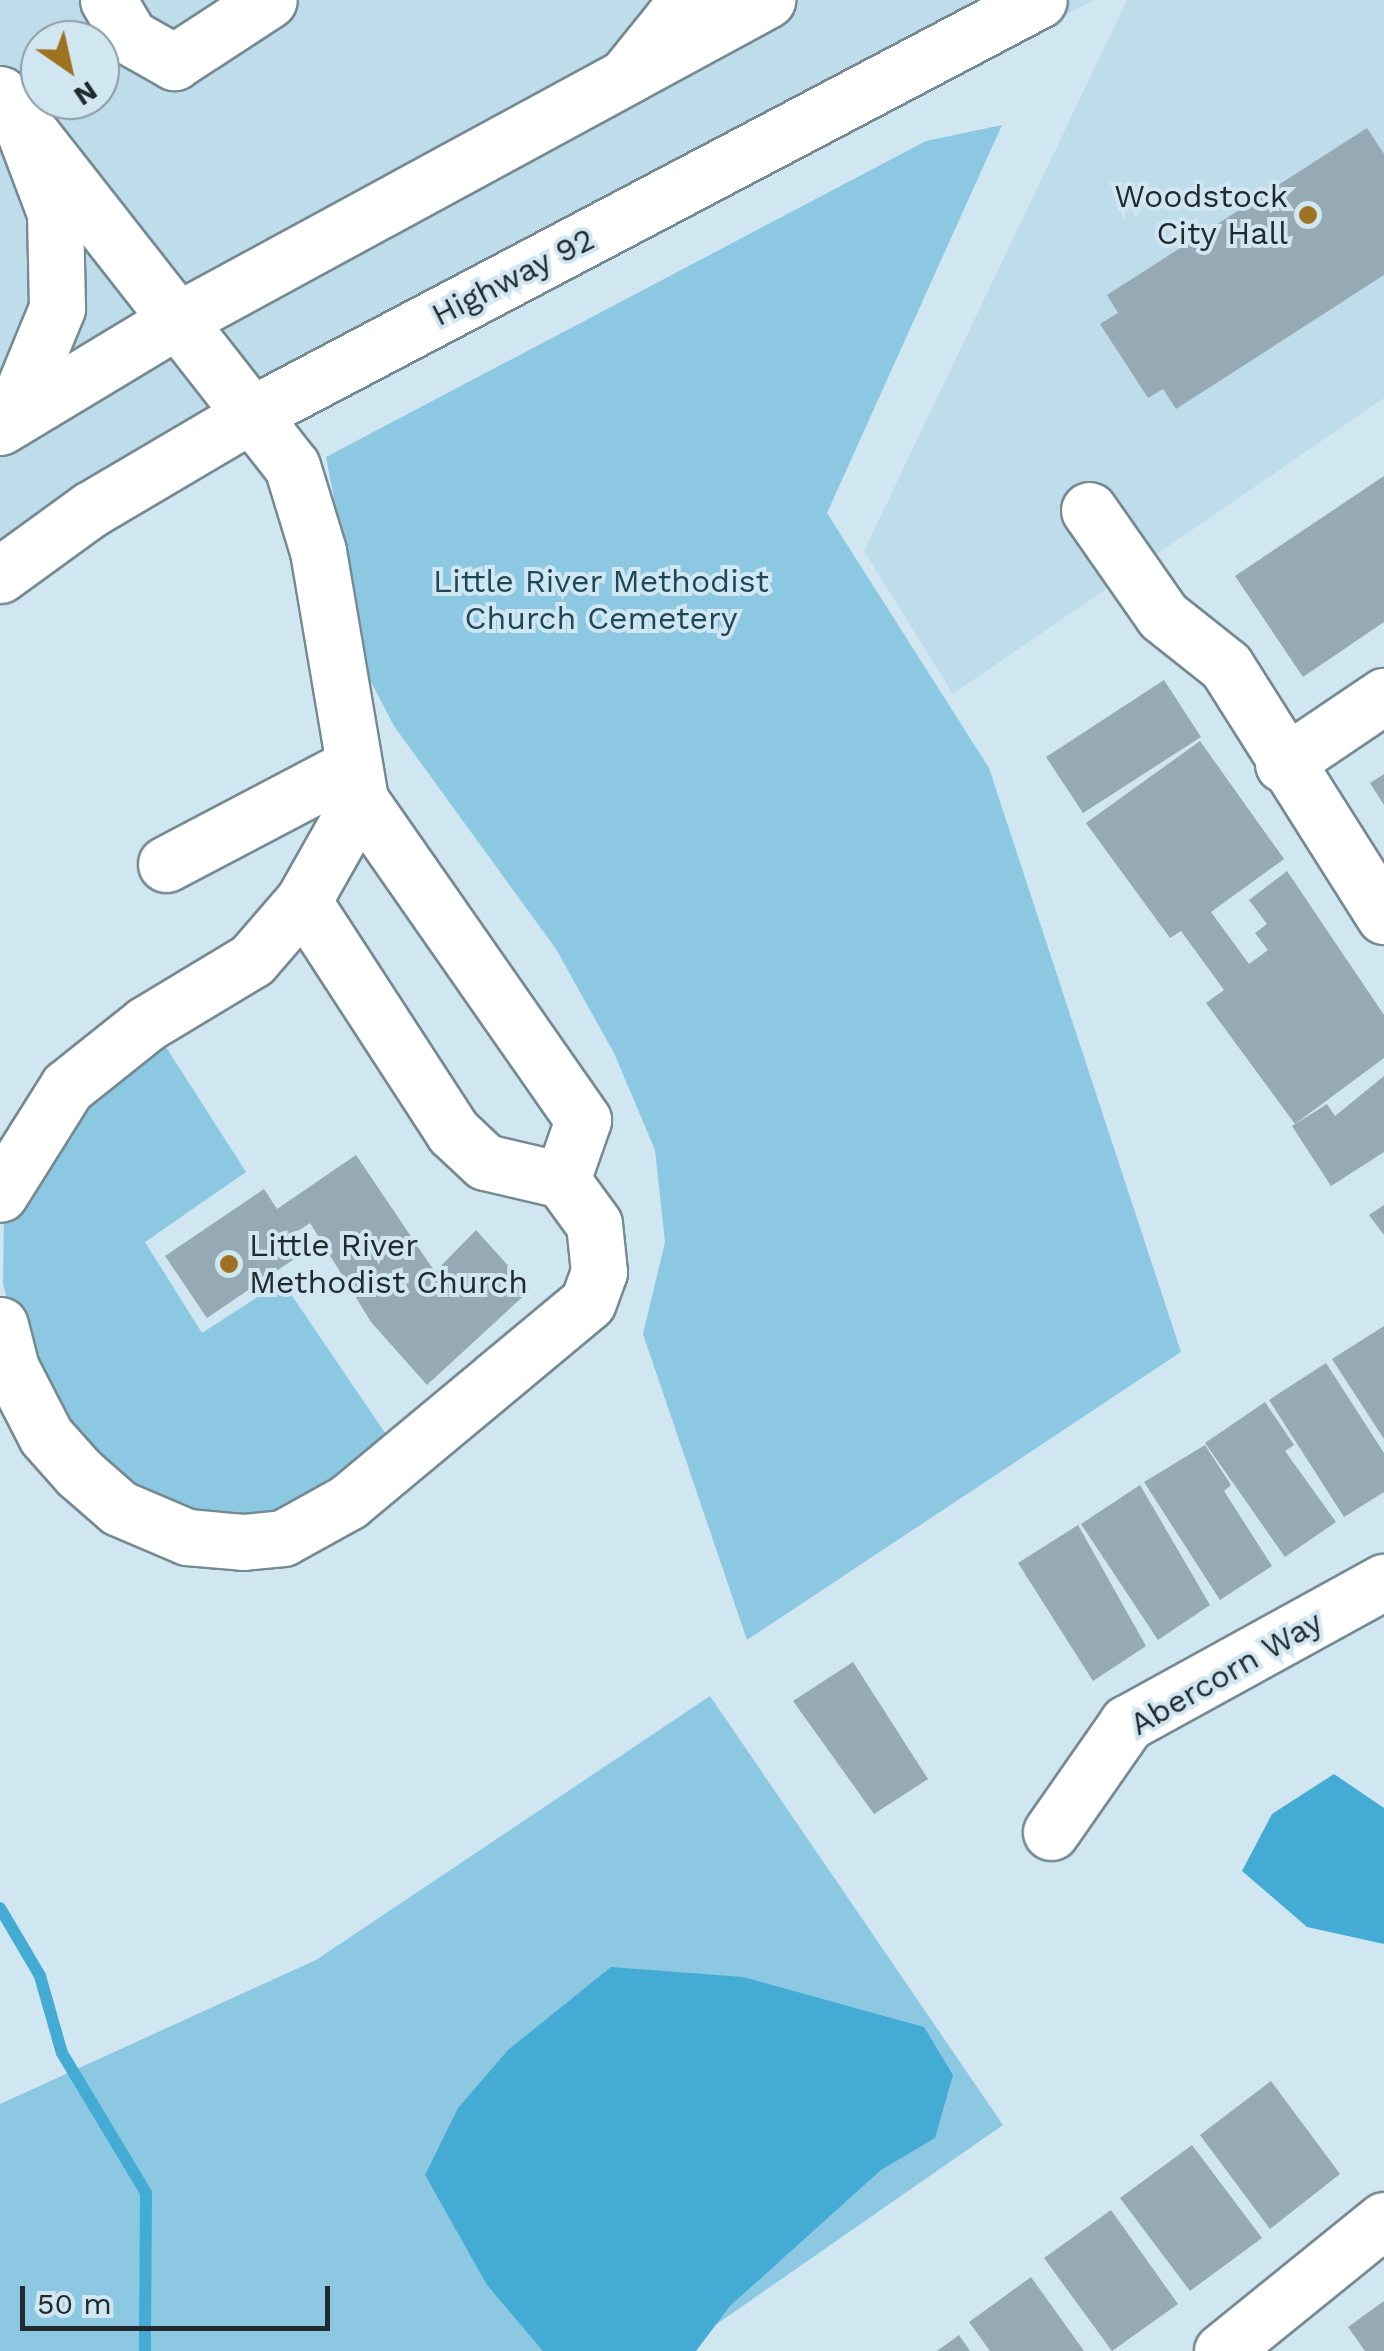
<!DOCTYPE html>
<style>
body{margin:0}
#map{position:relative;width:1384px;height:2351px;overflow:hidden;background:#d0e7f2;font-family:"Work Sans",sans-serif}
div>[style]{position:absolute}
.built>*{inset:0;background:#bedcea}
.green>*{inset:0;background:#8dc8e2}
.water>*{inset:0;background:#44acd4}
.stream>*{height:12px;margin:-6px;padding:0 6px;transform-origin:6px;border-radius:6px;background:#44acd4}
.building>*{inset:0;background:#95aab4}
.roads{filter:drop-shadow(2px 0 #758a93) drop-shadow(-2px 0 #758a93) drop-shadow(0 2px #758a93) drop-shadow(0 -2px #758a93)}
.minor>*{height:55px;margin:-27.5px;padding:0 27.5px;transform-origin:27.5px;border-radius:27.5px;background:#fff}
.major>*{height:55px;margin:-27.5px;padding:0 27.5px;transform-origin:27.5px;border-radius:27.5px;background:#fff}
.dots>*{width:28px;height:28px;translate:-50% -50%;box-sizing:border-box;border:5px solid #d0e7f2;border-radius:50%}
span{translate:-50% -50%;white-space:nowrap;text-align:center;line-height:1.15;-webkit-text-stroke:8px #d0e7f2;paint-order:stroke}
.poi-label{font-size:32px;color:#212a2e}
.right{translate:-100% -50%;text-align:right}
.left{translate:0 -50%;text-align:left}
.street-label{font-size:32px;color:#212a2e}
.park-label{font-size:32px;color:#1c485a}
.north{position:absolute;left:20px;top:20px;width:100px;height:100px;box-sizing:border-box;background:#d0e7f2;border:2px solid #8a9ba4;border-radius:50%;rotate:146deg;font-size:28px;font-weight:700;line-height:40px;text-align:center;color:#212a2e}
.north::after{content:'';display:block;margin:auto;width:35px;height:45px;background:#9f7223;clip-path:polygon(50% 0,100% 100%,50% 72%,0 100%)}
.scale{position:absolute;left:20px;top:2286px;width:310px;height:45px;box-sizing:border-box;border:5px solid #212a2e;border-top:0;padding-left:12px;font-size:30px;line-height:35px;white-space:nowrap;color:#212a2e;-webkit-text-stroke:8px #d0e7f2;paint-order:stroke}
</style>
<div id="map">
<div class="built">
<div style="clip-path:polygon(evenodd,0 0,1094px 0,334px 393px,0 604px,0 0,40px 40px,100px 40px,100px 100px,40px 100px,40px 40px)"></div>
<div style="clip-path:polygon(1127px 0,1384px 0,1384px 398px,953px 694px,864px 551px)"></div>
</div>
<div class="green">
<div style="clip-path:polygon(1002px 125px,827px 513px,989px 768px,1181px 1352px,747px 1640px,643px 1334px,665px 1242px,655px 1150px,614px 1053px,556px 949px,394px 726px,368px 676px,326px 457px,926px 141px)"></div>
<div style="clip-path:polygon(157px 1033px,246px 1172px,145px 1242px,202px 1333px,282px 1281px,396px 1449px,335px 1497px,234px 1530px,115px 1488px,24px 1359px,3px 1284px,4px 1210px,41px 1135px)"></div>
<div style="clip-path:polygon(710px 1696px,1003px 2125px,678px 2351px,0 2351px,0 2104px,316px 1960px)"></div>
</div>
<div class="water">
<div style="clip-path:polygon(1334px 1774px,1384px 1808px,1384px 1944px,1307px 1927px,1242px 1871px,1272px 1814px)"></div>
<div style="clip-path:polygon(611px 1967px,743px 1977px,924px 2027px,953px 2075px,935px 2138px,881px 2170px,730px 2306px,696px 2351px,543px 2351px,487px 2285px,425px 2175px,458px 2108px,508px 2050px)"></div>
</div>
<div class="stream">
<div style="left:0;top:1908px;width:79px;rotate:59.5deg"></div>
<div style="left:40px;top:1976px;width:80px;rotate:74.1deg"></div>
<div style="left:62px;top:2053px;width:163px;rotate:59deg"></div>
<div style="left:146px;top:2193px;width:158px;rotate:90.4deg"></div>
</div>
<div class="building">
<div style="clip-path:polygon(1367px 128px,1384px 154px,1384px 275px,1176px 409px,1163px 389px,1148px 398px,1100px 324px,1118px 313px,1107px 295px)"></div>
<div style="clip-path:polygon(1384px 476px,1384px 622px,1303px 677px,1235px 576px)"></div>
<div style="clip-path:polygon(1164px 680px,1201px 737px,1083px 813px,1046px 757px)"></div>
<div style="clip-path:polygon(1200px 741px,1284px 859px,1211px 912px,1249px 964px,1268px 950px,1255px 933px,1267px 924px,1249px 900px,1287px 871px,1384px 1015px,1384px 1058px,1295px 1124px,1206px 1003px,1224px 990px,1181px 931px,1170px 938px,1086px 823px)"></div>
<div style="clip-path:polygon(1384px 774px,1384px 805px,1370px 783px)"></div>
<div style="clip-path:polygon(1384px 1076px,1384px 1152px,1331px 1186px,1292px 1126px,1327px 1104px,1335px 1116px)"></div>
<div style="clip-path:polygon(356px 1155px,435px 1272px,476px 1230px,530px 1290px,427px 1385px,371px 1322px,310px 1223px,294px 1234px,306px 1251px,207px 1318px,165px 1256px,264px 1189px,277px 1209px)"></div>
<div style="clip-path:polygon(1384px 1205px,1384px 1235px,1369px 1215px)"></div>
<div style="clip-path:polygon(1384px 1326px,1384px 1439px,1332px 1359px)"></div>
<div style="clip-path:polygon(1326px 1363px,1384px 1453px,1384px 1492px,1344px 1517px,1269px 1400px)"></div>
<div style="clip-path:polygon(1265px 1402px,1294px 1445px,1285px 1451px,1336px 1522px,1285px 1557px,1205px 1443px)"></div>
<div style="clip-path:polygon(1205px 1445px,1231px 1485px,1224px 1491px,1272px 1566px,1220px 1600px,1144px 1482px)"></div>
<div style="clip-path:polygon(1140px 1485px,1210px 1605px,1158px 1640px,1081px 1524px)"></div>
<div style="clip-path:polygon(1078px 1525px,1146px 1646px,1093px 1681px,1018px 1563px)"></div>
<div style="clip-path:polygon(853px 1662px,928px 1779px,874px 1814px,793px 1701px)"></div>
<div style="clip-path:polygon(1271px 2081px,1340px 2174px,1270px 2229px,1200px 2135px)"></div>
<div style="clip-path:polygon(1192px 2145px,1262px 2238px,1190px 2291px,1120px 2198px)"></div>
<div style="clip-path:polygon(1111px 2210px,1178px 2304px,1112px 2351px,1044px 2258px)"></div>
<div style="clip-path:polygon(1031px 2277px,1084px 2351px,990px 2351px,969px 2322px)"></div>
<div style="clip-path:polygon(1384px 2301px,1384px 2351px,1365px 2351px,1348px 2327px)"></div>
<div style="clip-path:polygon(959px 2335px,970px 2351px,937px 2351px)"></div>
</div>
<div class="roads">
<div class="minor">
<div style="left:108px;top:0;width:43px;rotate:59.3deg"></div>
<div style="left:130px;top:37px;width:51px;rotate:29.6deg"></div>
<div style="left:174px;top:62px;width:113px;rotate:-33.1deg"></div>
<div style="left:626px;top:76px;width:97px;rotate:-51.2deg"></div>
<div style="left:0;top:94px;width:473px;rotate:51.9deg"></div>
<div style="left:292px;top:466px;width:89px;rotate:73deg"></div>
<div style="left:318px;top:551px;width:253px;rotate:80.4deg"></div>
<div style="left:360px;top:800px;width:116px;rotate:119.4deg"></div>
<div style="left:303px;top:901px;width:78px;rotate:130.8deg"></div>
<div style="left:252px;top:960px;width:124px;rotate:148.9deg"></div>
<div style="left:146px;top:1024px;width:101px;rotate:141.4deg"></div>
<div style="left:67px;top:1087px;width:126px;rotate:122.1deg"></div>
<div style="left:1089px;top:510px;width:129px;rotate:55.1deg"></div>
<div style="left:1163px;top:616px;width:80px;rotate:38.4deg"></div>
<div style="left:1226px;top:666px;width:296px;rotate:57.7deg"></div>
<div style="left:1283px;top:764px;width:122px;rotate:-34deg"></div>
<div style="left:360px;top:800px;width:390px;rotate:55.1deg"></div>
<div style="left:583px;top:1120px;width:64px;rotate:109.3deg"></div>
<div style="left:166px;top:864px;width:211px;rotate:-27.7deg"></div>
<div style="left:0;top:1325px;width:44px;rotate:75.7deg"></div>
<div style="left:11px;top:1368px;width:76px;rotate:62.8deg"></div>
<div style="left:46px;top:1436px;width:50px;rotate:48.3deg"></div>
<div style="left:79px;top:1473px;width:53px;rotate:41.2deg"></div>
<div style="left:119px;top:1508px;width:74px;rotate:23.1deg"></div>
<div style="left:187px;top:1537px;width:56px;rotate:5.1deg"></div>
<div style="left:243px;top:1542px;width:40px;rotate:-5.7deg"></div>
<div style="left:283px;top:1538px;width:74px;rotate:-29deg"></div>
<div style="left:348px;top:1502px;width:312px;rotate:-39.8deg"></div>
<div style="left:588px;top:1302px;width:32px;rotate:-70deg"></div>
<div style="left:599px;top:1272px;width:48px;rotate:-95.9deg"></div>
<div style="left:594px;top:1224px;width:54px;rotate:-126deg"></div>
<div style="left:562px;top:1180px;width:79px;rotate:-166.8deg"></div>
<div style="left:485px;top:1162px;width:44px;rotate:-136.8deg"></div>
<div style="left:453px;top:1132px;width:275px;rotate:-123deg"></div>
<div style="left:1051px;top:1832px;width:133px;rotate:-55.1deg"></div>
<div style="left:1127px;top:1723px;width:293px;rotate:-28.8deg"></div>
<div style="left:1222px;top:2351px;width:208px;rotate:-39deg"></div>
</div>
<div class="major">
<div style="left:0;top:424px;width:40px;rotate:-55.1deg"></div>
<div style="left:23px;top:391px;width:90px;rotate:-67.7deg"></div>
<div style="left:57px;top:308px;width:95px;rotate:-91.2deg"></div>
<div style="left:55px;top:213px;width:94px;rotate:-110.6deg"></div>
<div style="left:0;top:427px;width:205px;rotate:-31.1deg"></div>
<div style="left:176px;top:321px;width:673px;rotate:-28.51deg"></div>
<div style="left:0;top:575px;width:112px;rotate:-36deg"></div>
<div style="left:91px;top:509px;width:187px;rotate:-30.5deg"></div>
<div style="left:252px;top:414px;width:889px;rotate:-27.75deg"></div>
</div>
</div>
<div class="dots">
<div style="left:1308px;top:215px;background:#9f7223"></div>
<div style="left:229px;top:1264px;background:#9f7223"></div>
</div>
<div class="poi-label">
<span class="right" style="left:1288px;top:215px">Woodstock<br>City Hall</span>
<span class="left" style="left:249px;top:1264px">Little River<br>Methodist Church</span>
</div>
<div class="street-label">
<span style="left:513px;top:277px;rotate:-27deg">Highway 92</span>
<span style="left:1226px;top:1673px;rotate:-30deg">Abercorn Way</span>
</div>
<div class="park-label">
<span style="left:601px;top:600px">Little River Methodist<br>Church Cemetery</span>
</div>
<div class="north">N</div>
<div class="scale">50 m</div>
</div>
